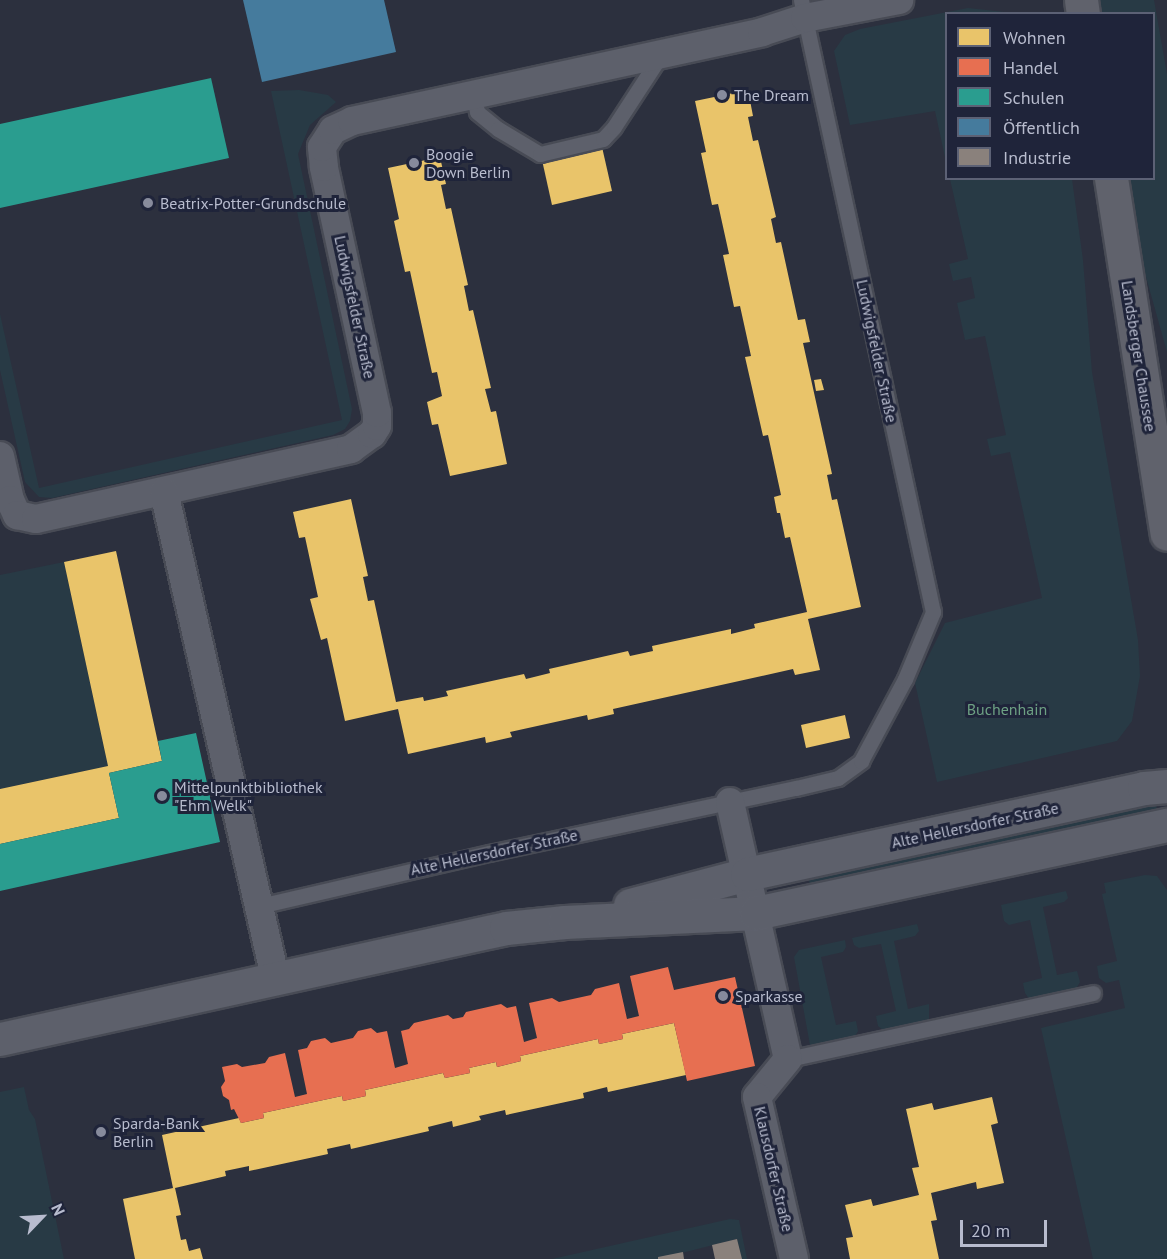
<!DOCTYPE html>
<meta charset="utf-8">
<style>
body{margin:0}
#map{position:relative;width:1167px;height:1259px;overflow:hidden;background:#2c303e;font-family:"PT Sans",sans-serif}
div>[style]{position:absolute}
.green>*{inset:0;background:#283a45}
.homes>*{inset:0;background:#e9c46a}
.shops>*{inset:0;background:#e76f51}
.schools>*{inset:0;background:#2a9d8f}
.public>*{inset:0;background:#457b9d}
.industry>*{inset:0;background:#8a817c}
.roads{filter:drop-shadow(2px 0 #484b55) drop-shadow(-2px 0 #484b55) drop-shadow(0 2px #484b55) drop-shadow(0 -2px #484b55)}
.service>*{height:15px;margin:-7.5px;padding:0 7.5px;transform-origin:7.5px;border-radius:7.5px;background:#5d606b}
.minor>*{height:28px;margin:-14px;padding:0 14px;transform-origin:14px;border-radius:14px;background:#5d606b}
.tertiary>*{height:33px;margin:-16.5px;padding:0 16.5px;transform-origin:16.5px;border-radius:16.5px;background:#5d606b}
.primary>*{height:33px;margin:-16.5px;padding:0 16.5px;transform-origin:16.5px;border-radius:16.5px;background:#60626c}
.dots>*{width:16px;height:16px;translate:-50% -50%;box-sizing:border-box;border:3px solid #1f243a;border-radius:50%}
span{translate:-50% -50%;white-space:nowrap;text-align:center;line-height:1.15;-webkit-text-stroke:6px #1f243a;paint-order:stroke}
.poi-label{font-size:16px;color:#b8bcce}
.left{translate:0 -50%;text-align:left}
.street-label{font-size:16px;color:#b8bcce}
.park-label{font-size:16px;color:#6da083}
.legend{position:absolute;left:945px;top:12px;width:210px;height:168px;box-sizing:border-box;background:#1f243a;border:2px solid #5c6175;margin:0;padding:8px 10px;list-style:none;font-size:18px;color:#b8bcce}
.legend li{display:flex;align-items:center;gap:12px;height:30px}
.legend b{width:30px;border:2px solid #5c6175}
.north{position:absolute;left:12px;top:1187px;width:60px;height:60px;-webkit-text-stroke:4px #1f243a;paint-order:stroke;rotate:65deg;font-size:16px;font-weight:700;line-height:24px;text-align:center;color:#b8bcce}
.north::after{content:'';display:block;margin:auto;width:21px;height:27px;background:#b8bcce;clip-path:polygon(50% 0,100% 100%,50% 72%,0 100%)}
.scale{position:absolute;left:960px;top:1220px;width:87px;height:27px;box-sizing:border-box;border:3px solid #b8bcce;border-top:0;padding-left:8px;font-size:18px;line-height:21px;white-space:nowrap;color:#b8bcce;-webkit-text-stroke:4px #1f243a;paint-order:stroke}
</style>
<div id="map">
<div class="green">
<div style="clip-path:polygon(1095px 0,1154px 0,1167px 74px,1167px 352px,1134px 234px,1125px 179px,1154px 178px,1154px 14px,1098px 13px)"></div>
<div style="clip-path:polygon(968px 8px,1014px 13px,946px 14px,946px 162px,935px 111px,850px 125px,834px 51px,845px 35px,860px 29px)"></div>
<div style="clip-path:polygon(299px 90px,328px 95px,336px 102px,310px 125px,298px 154px,352px 409px,350px 421px,345px 429px,333px 435px,52px 498px,39px 497px,25px 482px,0 370px,0 314px,39px 488px,342px 420px,271px 91px)"></div>
<div style="clip-path:polygon(950px 179px,1072px 179px,1083px 260px,1092px 372px,1138px 640px,1140px 676px,1132px 721px,1117px 741px,937px 782px,915px 683px,945px 623px,1042px 598px,1010px 452px,991px 456px,987px 439px,1006px 435px,985px 336px,965px 340px,957px 303px,975px 298px,971px 277px,953px 281px,949px 264px,968px 259px)"></div>
<div style="clip-path:polygon(64px 562px,108px 766px,0 789px,0 575px)"></div>
<div style="clip-path:polygon(1155px 799px,1157px 810px,810px 886px,808px 873px)"></div>
<div style="clip-path:polygon(1145px 875px,1157px 876px,1167px 890px,1167px 1259px,1093px 1259px,1041px 1028px,1125px 1008px,1119px 980px,1106px 983px,1099px 978px,1097px 966px,1117px 961px,1102px 894px,1106px 893px,1104px 883px)"></div>
<div style="clip-path:polygon(1066px 891px,1068px 898px,1064px 902px,1043px 907px,1057px 975px,1077px 971px,1080px 982px,1076px 989px,1030px 1000px,1025px 993px,1023px 983px,1042px 978px,1030px 920px,1009px 925px,1004px 921px,1001px 905px)"></div>
<div style="clip-path:polygon(917px 924px,919px 931px,915px 936px,894px 941px,908px 1009px,929px 1004px,929px 1021px,884px 1031px,878px 1026px,876px 1016px,896px 1011px,881px 944px,859px 948px,854px 945px,852px 938px)"></div>
<div style="clip-path:polygon(845px 940px,846px 947px,843px 952px,821px 957px,836px 1025px,856px 1021px,858px 1031px,854px 1038px,810px 1045px,794px 957px,799px 950px)"></div>
<div style="clip-path:polygon(24px 1087px,29px 1110px,35px 1119px,64px 1259px,0 1259px,0 1092px)"></div>
<div style="clip-path:polygon(730px 1219px,739px 1220px,747px 1259px,742px 1259px,737px 1239px,658px 1259px,552px 1259px)"></div>
</div>
<div class="homes">
<div style="clip-path:polygon(748px 90px,753px 116px,748px 117px,753px 141px,758px 140px,776px 217px,771px 219px,776px 243px,781px 242px,798px 320px,805px 319px,810px 342px,803px 343px,832px 474px,827px 475px,832px 500px,837px 499px,861px 607px,808px 619px,820px 670px,795px 675px,793px 669px,613px 709px,614px 714px,588px 720px,587px 715px,510px 732px,512px 737px,486px 743px,485px 737px,408px 754px,398px 709px,345px 721px,327px 638px,321px 640px,310px 599px,318px 597px,305px 537px,299px 538px,293px 512px,351px 499px,368px 576px,363px 577px,368px 601px,374px 600px,396px 702px,423px 697px,424px 701px,448px 696px,446px 691px,524px 674px,526px 679px,550px 673px,549px 669px,628px 651px,630px 656px,653px 651px,652px 646px,731px 629px,731px 634px,755px 628px,754px 624px,807px 612px,790px 537px,785px 538px,780px 513px,777px 513px,774px 497px,781px 495px,768px 435px,763px 436px,745px 357px,751px 356px,740px 306px,734px 307px,723px 255px,729px 254px,718px 204px,712px 205px,701px 153px,706px 152px,695px 101px)"></div>
<div style="clip-path:polygon(602px 147px,612px 191px,552px 205px,542px 160px)"></div>
<div style="clip-path:polygon(440px 157px,446px 184px,441px 185px,446px 209px,451px 208px,468px 285px,464px 286px,469px 311px,473px 310px,491px 388px,485px 389px,491px 412px,496px 411px,507px 464px,450px 476px,438px 424px,432px 425px,427px 402px,442px 396px,437px 372px,432px 373px,410px 271px,405px 272px,394px 221px,399px 219px,388px 168px)"></div>
<div style="clip-path:polygon(821px 379px,824px 390px,816px 391px,814px 380px)"></div>
<div style="clip-path:polygon(116px 551px,162px 761px,109px 773px,119px 818px,0 844px,0 789px,108px 766px,64px 562px)"></div>
<div style="clip-path:polygon(845px 715px,850px 738px,806px 748px,801px 725px)"></div>
<div style="clip-path:polygon(674px 1023px,686px 1075px,608px 1092px,607px 1087px,583px 1093px,584px 1098px,506px 1115px,505px 1110px,479px 1116px,481px 1120px,453px 1127px,452px 1121px,428px 1127px,429px 1131px,351px 1149px,350px 1144px,327px 1149px,328px 1154px,249px 1171px,249px 1166px,225px 1171px,226px 1176px,175px 1188px,181px 1215px,176px 1216px,181px 1240px,186px 1239px,189px 1251px,200px 1248px,203px 1259px,135px 1259px,123px 1199px,173px 1188px,162px 1135px,239px 1118px,241px 1123px,264px 1118px,263px 1113px,342px 1096px,343px 1101px,366px 1096px,365px 1090px,443px 1073px,445px 1078px,470px 1073px,469px 1068px,496px 1062px,497px 1067px,521px 1061px,520px 1056px,598px 1039px,599px 1044px,623px 1039px,622px 1034px)"></div>
<div style="clip-path:polygon(992px 1097px,998px 1123px,991px 1125px,1004px 1183px,977px 1189px,976px 1182px,931px 1193px,937px 1220px,931px 1221px,939px 1259px,850px 1259px,846px 1238px,853px 1237px,845px 1205px,871px 1199px,873px 1206px,919px 1195px,912px 1168px,919px 1167px,906px 1109px,932px 1103px,934px 1110px)"></div>
</div>
<div class="shops">
<div style="clip-path:polygon(668px 967px,674px 990px,735px 977px,755px 1066px,687px 1081px,674px 1023px,622px 1034px,623px 1039px,599px 1044px,598px 1039px,520px 1056px,521px 1061px,497px 1067px,496px 1062px,469px 1068px,470px 1073px,445px 1078px,443px 1073px,365px 1090px,366px 1096px,343px 1101px,342px 1096px,263px 1113px,264px 1118px,241px 1123px,234px 1109px,231px 1110px,229px 1100px,223px 1096px,221px 1087px,225px 1081px,222px 1067px,237px 1064px,242px 1067px,265px 1063px,269px 1057px,285px 1053px,295px 1097px,307px 1094px,298px 1050px,307px 1048px,311px 1041px,325px 1038px,331px 1043px,353px 1038px,358px 1031px,371px 1028px,377px 1033px,387px 1031px,395px 1068px,408px 1064px,401px 1031px,409px 1029px,414px 1023px,448px 1015px,453px 1019px,463px 1017px,466px 1012px,501px 1004px,507px 1008px,516px 1006px,524px 1042px,537px 1038px,529px 1003px,552px 998px,559px 1002px,591px 995px,595px 989px,619px 983px,627px 1019px,639px 1016px,630px 976px)"></div>
</div>
<div class="schools">
<div style="clip-path:polygon(211px 78px,229px 158px,0 208px,0 124px)"></div>
<div style="clip-path:polygon(196px 733px,220px 842px,0 891px,0 844px,119px 818px,109px 773px,162px 761px,158px 741px)"></div>
</div>
<div class="public">
<div style="clip-path:polygon(243px 0,384px 0,396px 52px,262px 82px)"></div>
</div>
<div class="industry">
<div style="clip-path:polygon(737px 1239px,742px 1259px,715px 1259px,712px 1245px)"></div>
<div style="clip-path:polygon(683px 1252px,684px 1259px,658px 1259px,658px 1257px)"></div>
</div>
<div class="roads">
<div class="service">
<div style="left:473px;top:94px;width:18px;rotate:77deg"></div>
<div style="left:477px;top:112px;width:27px;rotate:39deg"></div>
<div style="left:498px;top:129px;width:49px;rotate:30.8deg"></div>
<div style="left:540px;top:154px;width:65px;rotate:-13.4deg"></div>
<div style="left:603px;top:139px;width:16px;rotate:-47deg"></div>
<div style="left:614px;top:127px;width:86px;rotate:-56.9deg"></div>
<div style="left:259px;top:906px;width:236px;rotate:-13deg"></div>
<div style="left:489px;top:853px;width:314px;rotate:-12deg"></div>
<div style="left:796px;top:788px;width:43px;rotate:-13.4deg"></div>
<div style="left:838px;top:778px;width:29px;rotate:-36deg"></div>
<div style="left:861px;top:761px;width:93px;rotate:-61.8deg"></div>
<div style="left:905px;top:679px;width:73px;rotate:-67.3deg"></div>
<div style="left:933px;top:612px;width:626px;rotate:-102.17deg"></div>
<div style="left:788px;top:1059px;width:312px;rotate:-12.2deg"></div>
</div>
<div class="minor">
<div style="left:0;top:456px;width:45px;rotate:77.2deg"></div>
<div style="left:10px;top:500px;width:17px;rotate:65deg"></div>
<div style="left:17px;top:515px;width:19px;rotate:12deg"></div>
<div style="left:36px;top:519px;width:323px;rotate:-12.5deg"></div>
<div style="left:351px;top:449px;width:26px;rotate:-36deg"></div>
<div style="left:372px;top:434px;width:9px;rotate:-58deg"></div>
<div style="left:377px;top:426px;width:13px;rotate:-90deg"></div>
<div style="left:377px;top:413px;width:252px;rotate:-102.2deg"></div>
<div style="left:324px;top:167px;width:20px;rotate:-96deg"></div>
<div style="left:322px;top:147px;width:20px;rotate:-57deg"></div>
<div style="left:333px;top:130px;width:21px;rotate:-25deg"></div>
<div style="left:352px;top:121px;width:420px;rotate:-12.2deg"></div>
<div style="left:762px;top:32px;width:45px;rotate:-18deg"></div>
<div style="left:805px;top:18px;width:96px;rotate:-10.8deg"></div>
<div style="left:164px;top:492px;width:499px;rotate:77.1deg"></div>
<div style="left:730px;top:802px;width:263px;rotate:77.3deg"></div>
<div style="left:788px;top:1059px;width:49px;rotate:129.2deg"></div>
<div style="left:757px;top:1097px;width:166px;rotate:77.1deg"></div>
</div>
<div class="tertiary">
<div style="left:630px;top:905px;width:121px;rotate:-14.8deg"></div>
<div style="left:747px;top:874px;width:406px;rotate:-12.2deg"></div>
<div style="left:1144px;top:788px;width:23px;rotate:-5deg"></div>
<div style="left:0;top:1039px;width:518px;rotate:-12.37deg"></div>
<div style="left:506px;top:928px;width:59px;rotate:-5.8deg"></div>
<div style="left:565px;top:922px;width:191px;rotate:-2.7deg"></div>
<div style="left:756px;top:913px;width:420px;rotate:-12.1deg"></div>
</div>
<div class="primary">
<div style="left:1081px;top:0;width:14px;rotate:82deg"></div>
<div style="left:1111px;top:178px;width:360px;rotate:81.1deg"></div>
</div>
</div>
<div class="dots">
<div style="left:722px;top:95px;background:#878b9c"></div>
<div style="left:414px;top:163px;background:#878b9c"></div>
<div style="left:148px;top:203px;background:#878b9c"></div>
<div style="left:162px;top:796px;background:#878b9c"></div>
<div style="left:723px;top:996px;background:#878b9c"></div>
<div style="left:101px;top:1132px;background:#878b9c"></div>
</div>
<div class="poi-label">
<span class="left" style="left:734px;top:95px">The Dream</span>
<span class="left" style="left:426px;top:163px">Boogie<br>Down Berlin</span>
<span class="left" style="left:160px;top:203px">Beatrix-Potter-Grundschule</span>
<span class="left" style="left:174px;top:796px">Mittelpunktbibliothek<br>"Ehm Welk"</span>
<span class="left" style="left:735px;top:996px">Sparkasse</span>
<span class="left" style="left:113px;top:1132px">Sparda-Bank<br>Berlin</span>
</div>
<div class="street-label">
<span style="left:355px;top:307px;rotate:78deg">Ludwigsfelder Straße</span>
<span style="left:877px;top:351px;rotate:78deg">Ludwigsfelder Straße</span>
<span style="left:1139px;top:356px;rotate:81deg">Landsberger Chaussee</span>
<span style="left:975px;top:825px;rotate:-12deg">Alte Hellersdorfer Straße</span>
<span style="left:494px;top:852px;rotate:-12deg">Alte Hellersdorfer Straße</span>
<span style="left:774px;top:1169px;rotate:77deg">Klausdorfer Straße</span>
</div>
<div class="park-label">
<span style="left:1007px;top:709px">Buchenhain</span>
</div>
<ul class="legend">
<li><b style="height:16px;background:#e9c46a"></b>Wohnen</li>
<li><b style="height:16px;background:#e76f51"></b>Handel</li>
<li><b style="height:16px;background:#2a9d8f"></b>Schulen</li>
<li><b style="height:16px;background:#457b9d"></b>Öffentlich</li>
<li><b style="height:16px;background:#8a817c"></b>Industrie</li>
</ul>
<div class="north">N</div>
<div class="scale">20 m</div>
</div>
